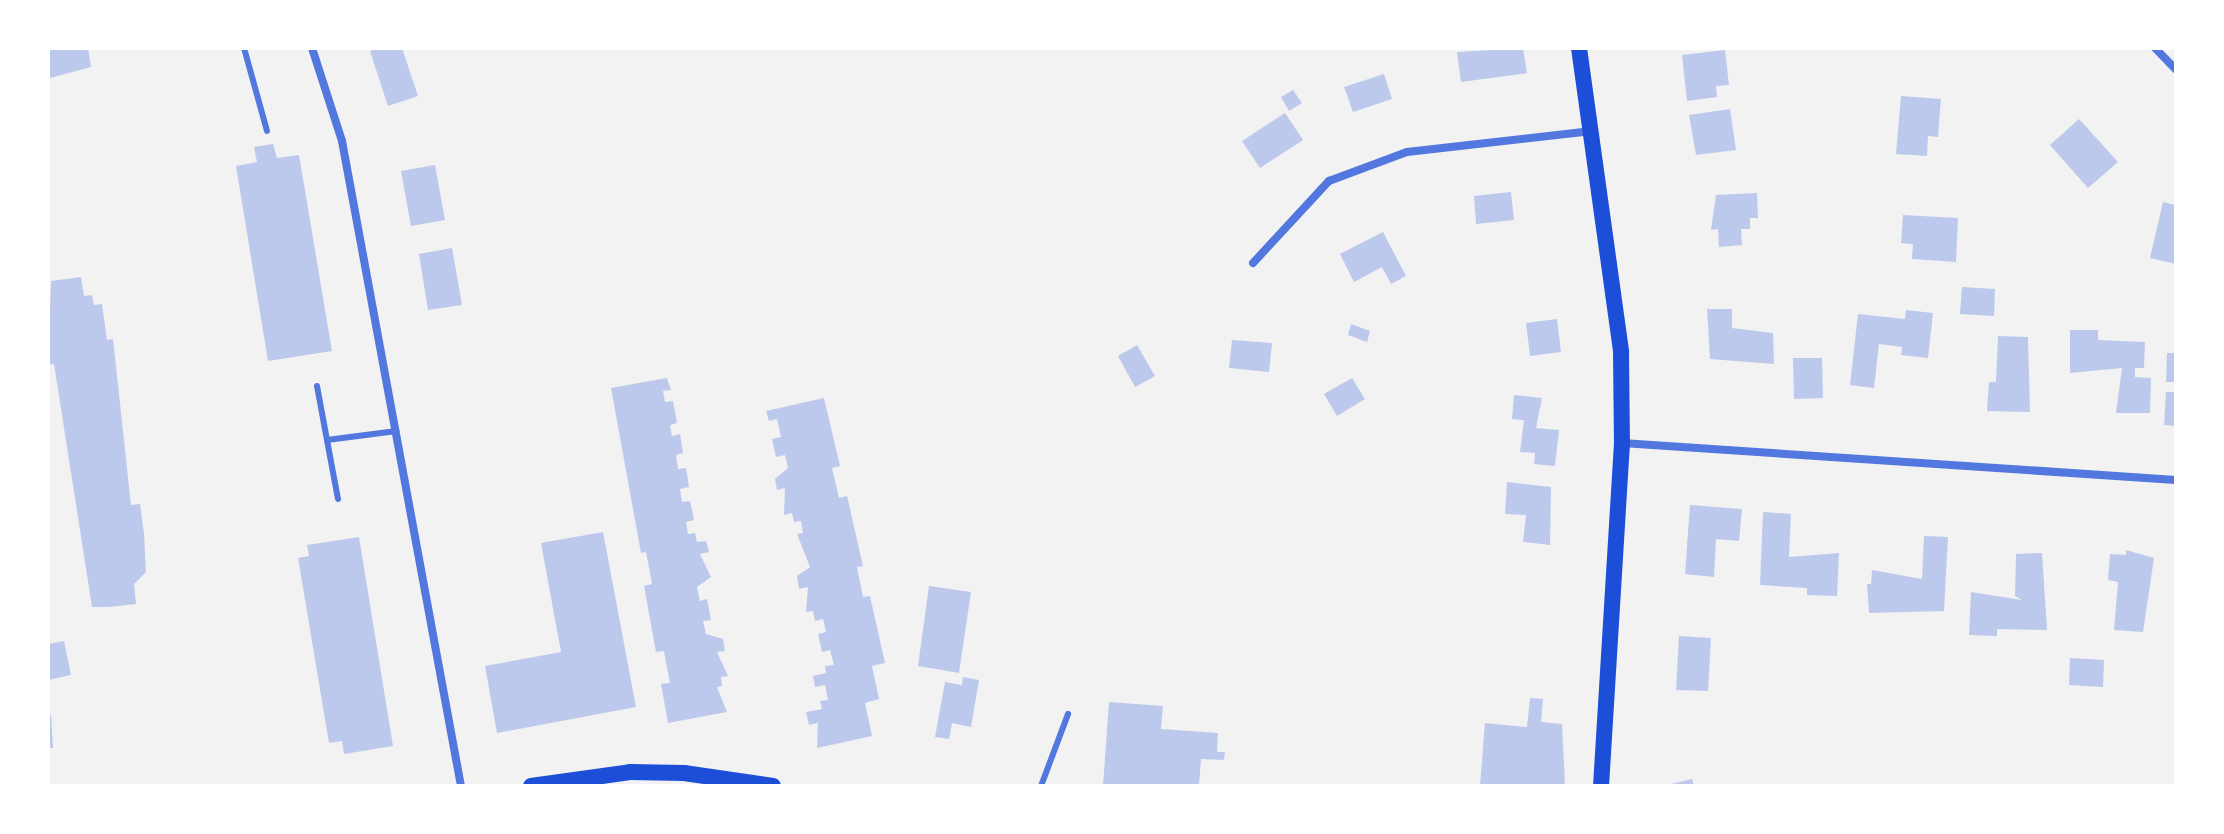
<!DOCTYPE html>
<style>
body{margin:0}
#map{position:relative;width:2224px;height:834px;overflow:hidden;background:#f2f2f2;font-family:"Fira Sans",sans-serif}
div>[style]{position:absolute}
.building>*{inset:0;background:#bdc9ec}
.service>*{height:6px;margin:-3px;padding:0 3px;transform-origin:3px;border-radius:3px;background:#5277de}
.minor>*{height:8px;margin:-4px;padding:0 4px;transform-origin:4px;border-radius:4px;background:#5277de}
.secondary>*{height:16px;margin:-8px;padding:0 8px;transform-origin:8px;border-radius:8px;background:#1d4ed8}
span{translate:-50% -50%;white-space:nowrap;text-align:center;line-height:1.15;-webkit-text-stroke:8px #fff;paint-order:stroke}
.frame{position:absolute;inset:0;border:50px solid #fff;pointer-events:none}
</style>
<div id="map">
<div class="building">
<div style="clip-path:polygon(48px 48px,88px 48px,91px 67px,50px 78px)"></div>
<div style="clip-path:polygon(380px 48px,402px 48px,418px 96px,388px 106px,370px 51px)"></div>
<div style="clip-path:polygon(1523px 48px,1527px 73px,1461px 82px,1457px 52px)"></div>
<div style="clip-path:polygon(1725px 50px,1729px 85px,1716px 86px,1717px 97px,1687px 101px,1682px 55px)"></div>
<div style="clip-path:polygon(1384px 74px,1392px 99px,1353px 112px,1344px 87px)"></div>
<div style="clip-path:polygon(1293px 90px,1302px 103px,1289px 111px,1281px 97px)"></div>
<div style="clip-path:polygon(1901px 96px,1941px 99px,1938px 137px,1928px 136px,1927px 156px,1896px 154px)"></div>
<div style="clip-path:polygon(1730px 109px,1736px 150px,1696px 155px,1689px 115px)"></div>
<div style="clip-path:polygon(1285px 113px,1303px 140px,1260px 168px,1242px 141px)"></div>
<div style="clip-path:polygon(2079px 119px,2118px 162px,2088px 188px,2050px 145px)"></div>
<div style="clip-path:polygon(273px 144px,277px 158px,299px 155px,332px 351px,268px 361px,236px 166px,257px 162px,254px 147px)"></div>
<div style="clip-path:polygon(435px 165px,445px 220px,411px 226px,401px 171px)"></div>
<div style="clip-path:polygon(1511px 192px,1514px 220px,1476px 224px,1474px 196px)"></div>
<div style="clip-path:polygon(1757px 193px,1758px 218px,1750px 218px,1750px 229px,1741px 229px,1742px 245px,1719px 247px,1718px 229px,1711px 230px,1716px 195px)"></div>
<div style="clip-path:polygon(2163px 202px,2176px 205px,2176px 264px,2150px 258px)"></div>
<div style="clip-path:polygon(1903px 215px,1958px 218px,1956px 262px,1912px 259px,1913px 244px,1901px 243px)"></div>
<div style="clip-path:polygon(1383px 232px,1406px 276px,1391px 284px,1382px 267px,1354px 282px,1340px 254px)"></div>
<div style="clip-path:polygon(452px 248px,462px 305px,428px 310px,419px 254px)"></div>
<div style="clip-path:polygon(81px 277px,84px 296px,92px 295px,94px 305px,102px 304px,107px 340px,113px 339px,131px 505px,140px 504px,144px 534px,146px 572px,134px 584px,136px 604px,109px 607px,92px 607px,54px 364px,48px 365px,51px 281px)"></div>
<div style="clip-path:polygon(1962px 287px,1995px 289px,1994px 316px,1960px 314px)"></div>
<div style="clip-path:polygon(1707px 309px,1732px 309px,1732px 328px,1773px 333px,1774px 364px,1710px 359px)"></div>
<div style="clip-path:polygon(1906px 310px,1933px 313px,1928px 358px,1901px 355px,1902px 347px,1879px 344px,1874px 388px,1850px 385px,1858px 314px,1905px 319px)"></div>
<div style="clip-path:polygon(1557px 319px,1561px 352px,1530px 356px,1526px 323px)"></div>
<div style="clip-path:polygon(1351px 324px,1370px 331px,1367px 342px,1348px 335px)"></div>
<div style="clip-path:polygon(2070px 330px,2098px 330px,2098px 340px,2145px 342px,2144px 368px,2135px 368px,2135px 377px,2151px 378px,2150px 413px,2116px 413px,2122px 368px,2070px 373px)"></div>
<div style="clip-path:polygon(1998px 336px,2028px 337px,2030px 412px,1987px 411px,1989px 382px,1996px 382px)"></div>
<div style="clip-path:polygon(1232px 340px,1272px 343px,1269px 372px,1229px 368px)"></div>
<div style="clip-path:polygon(1137px 345px,1155px 376px,1135px 387px,1118px 356px)"></div>
<div style="clip-path:polygon(2167px 353px,2176px 353px,2176px 382px,2166px 382px)"></div>
<div style="clip-path:polygon(1793px 358px,1822px 358px,1823px 398px,1794px 399px)"></div>
<div style="clip-path:polygon(667px 378px,671px 390px,663px 391px,665px 402px,673px 401px,677px 423px,670px 425px,672px 436px,680px 434px,683px 453px,676px 455px,678px 469px,686px 468px,689px 487px,680px 489px,682px 502px,690px 501px,694px 520px,686px 522px,688px 534px,695px 533px,697px 542px,706px 541px,709px 552px,700px 554px,711px 577px,697px 587px,700px 601px,707px 599px,711px 620px,703px 621px,706px 634px,723px 639px,725px 651px,717px 652px,728px 676px,721px 677px,722px 686px,717px 687px,727px 712px,668px 723px,661px 684px,670px 683px,664px 651px,656px 652px,644px 586px,652px 584px,646px 552px,641px 553px,611px 388px)"></div>
<div style="clip-path:polygon(1352px 378px,1365px 399px,1337px 416px,1324px 394px)"></div>
<div style="clip-path:polygon(2166px 392px,2176px 392px,2176px 426px,2164px 425px)"></div>
<div style="clip-path:polygon(1514px 395px,1542px 398px,1536px 428px,1559px 430px,1555px 466px,1534px 464px,1535px 453px,1520px 452px,1524px 420px,1512px 419px)"></div>
<div style="clip-path:polygon(824px 398px,840px 466px,832px 468px,839px 498px,847px 496px,863px 566px,857px 567px,863px 597px,870px 596px,885px 663px,872px 666px,879px 699px,865px 703px,872px 736px,817px 748px,818px 723px,809px 725px,806px 712px,822px 709px,820px 701px,828px 700px,825px 685px,815px 687px,813px 676px,826px 673px,825px 666px,834px 665px,830px 650px,822px 652px,818px 634px,826px 632px,823px 619px,815px 621px,813px 611px,806px 612px,808px 587px,799px 589px,797px 576px,810px 567px,797px 534px,803px 533px,801px 521px,794px 522px,792px 513px,784px 515px,785px 488px,777px 490px,775px 479px,788px 468px,785px 455px,776px 457px,772px 439px,781px 437px,777px 419px,769px 421px,766px 411px)"></div>
<div style="clip-path:polygon(1507px 482px,1551px 487px,1550px 545px,1523px 542px,1526px 515px,1505px 514px)"></div>
<div style="clip-path:polygon(1690px 505px,1742px 509px,1739px 541px,1716px 539px,1714px 577px,1685px 574px)"></div>
<div style="clip-path:polygon(1763px 512px,1791px 514px,1789px 557px,1839px 553px,1837px 596px,1807px 595px,1807px 588px,1760px 585px)"></div>
<div style="clip-path:polygon(603px 532px,636px 707px,497px 733px,485px 666px,561px 652px,541px 543px)"></div>
<div style="clip-path:polygon(1924px 536px,1948px 537px,1944px 611px,1869px 613px,1867px 584px,1871px 584px,1872px 570px,1922px 579px)"></div>
<div style="clip-path:polygon(359px 537px,393px 746px,344px 754px,342px 741px,329px 743px,298px 558px,309px 556px,307px 545px)"></div>
<div style="clip-path:polygon(2126px 550px,2154px 558px,2143px 632px,2114px 630px,2118px 582px,2108px 580px,2110px 554px,2126px 555px)"></div>
<div style="clip-path:polygon(2042px 553px,2047px 630px,1997px 629px,1997px 636px,1969px 635px,1971px 592px,2022px 600px,2015px 596px,2016px 554px)"></div>
<div style="clip-path:polygon(929px 586px,971px 592px,959px 673px,918px 666px)"></div>
<div style="clip-path:polygon(1679px 636px,1711px 638px,1708px 691px,1676px 690px)"></div>
<div style="clip-path:polygon(64px 641px,71px 675px,48px 680px,48px 644px)"></div>
<div style="clip-path:polygon(2070px 658px,2104px 660px,2103px 687px,2069px 685px)"></div>
<div style="clip-path:polygon(963px 677px,979px 680px,971px 727px,952px 723px,949px 739px,935px 737px,945px 682px,962px 685px)"></div>
<div style="clip-path:polygon(1530px 698px,1543px 699px,1541px 722px,1562px 724px,1565px 786px,1480px 786px,1485px 723px,1527px 727px)"></div>
<div style="clip-path:polygon(1109px 702px,1163px 706px,1161px 729px,1218px 733px,1217px 752px,1225px 752px,1224px 760px,1201px 759px,1199px 786px,1103px 786px)"></div>
<div style="clip-path:polygon(48px 715px,51px 715px,53px 748px,48px 748px)"></div>
<div style="clip-path:polygon(1692px 779px,1694px 786px,1667px 786px,1667px 785px)"></div>
</div>
<div class="service">
<div style="left:244px;top:48px;width:86px;rotate:74.5deg"></div>
<div style="left:317px;top:386px;width:55px;rotate:79.5deg"></div>
<div style="left:338px;top:499px;width:60px;rotate:-100.6deg"></div>
<div style="left:327px;top:440px;width:70px;rotate:-7.4deg"></div>
<div style="left:1041px;top:786px;width:77px;rotate:-69.4deg"></div>
</div>
<div class="minor">
<div style="left:312px;top:48px;width:98px;rotate:72.1deg"></div>
<div style="left:342px;top:141px;width:656px;rotate:79.55deg"></div>
<div style="left:2155px;top:48px;width:30px;rotate:46deg"></div>
<div style="left:1253px;top:263px;width:112px;rotate:-47.2deg"></div>
<div style="left:1329px;top:181px;width:83px;rotate:-20.4deg"></div>
<div style="left:1407px;top:152px;width:184px;rotate:-6.5deg"></div>
<div style="left:1622px;top:443px;width:555px;rotate:3.82deg"></div>
</div>
<div class="secondary">
<div style="left:1579px;top:48px;width:307px;rotate:82.1deg"></div>
<div style="left:1621px;top:352px;width:91px;rotate:89.4deg"></div>
<div style="left:1622px;top:443px;width:344px;rotate:93.5deg"></div>
<div style="left:531px;top:786px;width:100px;rotate:-8deg"></div>
<div style="left:630px;top:772px;width:54px;rotate:1.1deg"></div>
<div style="left:684px;top:773px;width:90px;rotate:8.3deg"></div>
</div>
<div class="frame"></div>
</div>
